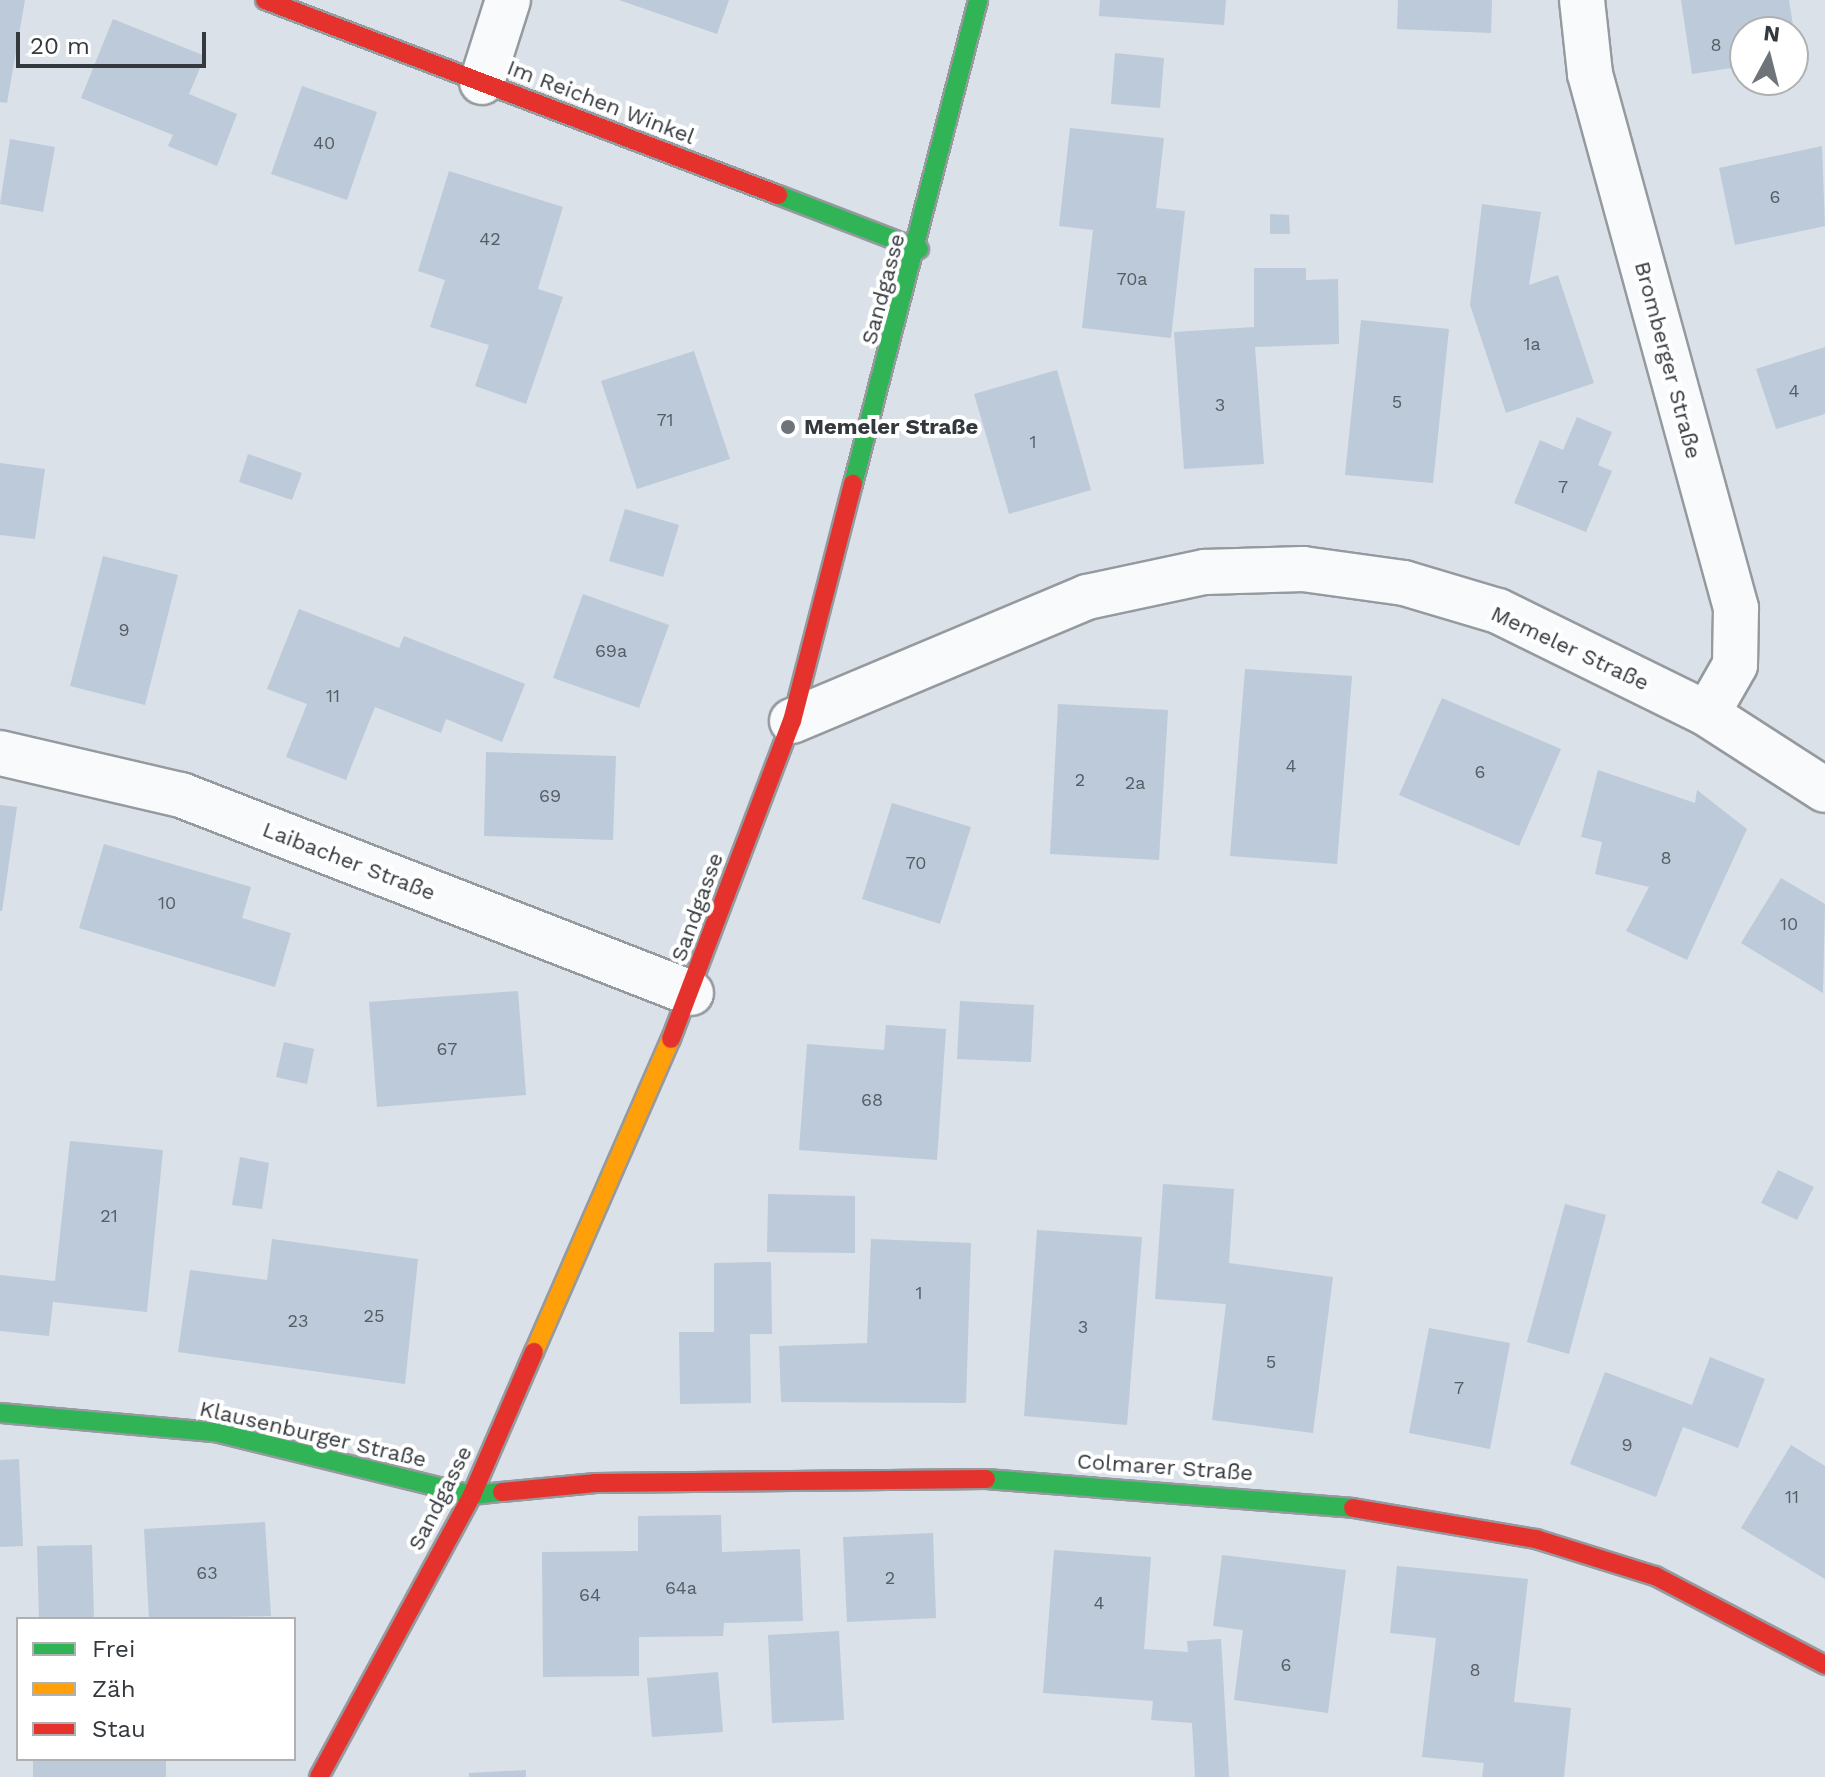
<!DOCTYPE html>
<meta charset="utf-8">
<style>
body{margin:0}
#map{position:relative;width:1825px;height:1777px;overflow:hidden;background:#dae1e8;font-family:"Work Sans",sans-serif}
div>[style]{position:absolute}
.building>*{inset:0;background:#bccad9}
.roads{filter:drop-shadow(2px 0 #959a9f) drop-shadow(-2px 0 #959a9f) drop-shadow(0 2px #959a9f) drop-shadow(0 -2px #959a9f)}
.street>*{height:44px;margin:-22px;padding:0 22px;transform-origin:22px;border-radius:22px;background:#f9fafc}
.fast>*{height:18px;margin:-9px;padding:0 9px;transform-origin:9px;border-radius:9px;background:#30b455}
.slow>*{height:18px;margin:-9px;padding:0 9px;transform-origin:9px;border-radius:9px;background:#ff9f0a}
.jam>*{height:18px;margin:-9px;padding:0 9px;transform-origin:9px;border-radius:9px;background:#e5322d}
.dots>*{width:22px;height:22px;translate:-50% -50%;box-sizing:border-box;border:4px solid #fff;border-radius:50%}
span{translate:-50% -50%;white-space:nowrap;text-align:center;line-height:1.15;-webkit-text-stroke:8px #fff;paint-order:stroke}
.number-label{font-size:18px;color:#565d65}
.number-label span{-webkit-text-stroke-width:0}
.street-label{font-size:22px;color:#34393e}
.poi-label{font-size:22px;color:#34393e;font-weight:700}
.left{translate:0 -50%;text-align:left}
.legend{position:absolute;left:16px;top:1617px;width:280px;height:144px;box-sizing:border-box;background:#fff;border:2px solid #aeb0b2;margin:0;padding:10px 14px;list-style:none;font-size:24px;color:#34393e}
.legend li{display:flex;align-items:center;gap:16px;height:40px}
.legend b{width:40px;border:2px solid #aeb0b2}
.north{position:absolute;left:1729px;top:16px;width:80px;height:80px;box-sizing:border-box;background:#fff;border:2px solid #aeb0b2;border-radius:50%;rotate:7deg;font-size:22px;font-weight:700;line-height:32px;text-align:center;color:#34393e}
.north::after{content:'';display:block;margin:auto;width:28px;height:36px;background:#6e747a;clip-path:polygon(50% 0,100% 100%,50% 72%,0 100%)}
.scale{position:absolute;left:16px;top:32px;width:190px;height:36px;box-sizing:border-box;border:4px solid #34393e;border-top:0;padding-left:10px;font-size:24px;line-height:28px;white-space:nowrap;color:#34393e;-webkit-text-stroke:6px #fff;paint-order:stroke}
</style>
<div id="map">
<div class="building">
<div style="clip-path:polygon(0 0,25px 0,7px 103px,0 102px)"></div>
<div style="clip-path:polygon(619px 0,729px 0,717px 34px)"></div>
<div style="clip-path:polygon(1100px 0,1226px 0,1224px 25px,1099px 16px)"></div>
<div style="clip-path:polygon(1398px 0,1492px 0,1491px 33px,1397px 29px)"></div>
<div style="clip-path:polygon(1681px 0,1789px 0,1794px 32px,1745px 32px,1745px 66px,1692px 74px)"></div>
<div style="clip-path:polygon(113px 19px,205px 56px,189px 94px,237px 114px,217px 166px,168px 146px,173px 135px,81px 98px)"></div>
<div style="clip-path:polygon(1795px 36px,1798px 58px,1793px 59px,1793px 37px)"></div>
<div style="clip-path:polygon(1115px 53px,1164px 58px,1160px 108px,1111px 104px)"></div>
<div style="clip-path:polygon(302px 86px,377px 112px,347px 200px,271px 174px)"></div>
<div style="clip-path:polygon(1070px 128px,1164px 138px,1156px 208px,1185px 211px,1171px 338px,1082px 328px,1093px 230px,1059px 226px)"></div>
<div style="clip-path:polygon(10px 139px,55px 147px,43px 212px,0 204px)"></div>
<div style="clip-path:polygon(1822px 146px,1825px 226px,1735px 245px,1719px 168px)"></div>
<div style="clip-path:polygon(449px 171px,563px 207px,538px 289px,563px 297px,526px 404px,475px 386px,489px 345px,430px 327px,445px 280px,418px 271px)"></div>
<div style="clip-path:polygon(1482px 204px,1541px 212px,1529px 285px,1558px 275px,1594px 383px,1506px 413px,1470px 305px)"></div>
<div style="clip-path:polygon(1270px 214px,1289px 215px,1290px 234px,1270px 234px)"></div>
<div style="clip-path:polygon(1254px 268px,1306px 268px,1306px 280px,1338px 279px,1339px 344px,1255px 347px,1264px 464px,1184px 469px,1174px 332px,1254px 327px)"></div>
<div style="clip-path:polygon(1361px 320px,1449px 329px,1433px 483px,1345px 475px)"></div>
<div style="clip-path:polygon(1825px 347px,1825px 414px,1776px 429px,1756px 369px)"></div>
<div style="clip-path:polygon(694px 351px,730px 459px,637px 489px,601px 381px)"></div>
<div style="clip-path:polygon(1057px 370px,1091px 490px,1009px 514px,974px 394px)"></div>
<div style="clip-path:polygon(1577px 417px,1612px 432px,1598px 465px,1612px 471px,1586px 532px,1514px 503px,1540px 440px,1563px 450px)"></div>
<div style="clip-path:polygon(248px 454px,302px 473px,292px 500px,239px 482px)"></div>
<div style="clip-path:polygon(0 463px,45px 469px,35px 539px,0 535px)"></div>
<div style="clip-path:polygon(625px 509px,679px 525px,663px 577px,609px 561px)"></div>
<div style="clip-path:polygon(103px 556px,178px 575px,145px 705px,70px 686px)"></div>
<div style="clip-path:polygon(583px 594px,669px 625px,639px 708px,553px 678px)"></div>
<div style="clip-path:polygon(299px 609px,399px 648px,404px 636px,525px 684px,502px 742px,446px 719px,441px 733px,375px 707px,346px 780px,286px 757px,307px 704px,267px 689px)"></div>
<div style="clip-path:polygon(1245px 669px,1352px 676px,1337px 864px,1230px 856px)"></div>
<div style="clip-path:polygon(1442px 698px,1561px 749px,1519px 846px,1399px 795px)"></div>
<div style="clip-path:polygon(1058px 704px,1168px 710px,1159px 860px,1050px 854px)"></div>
<div style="clip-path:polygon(486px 752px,616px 756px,613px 840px,484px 836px)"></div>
<div style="clip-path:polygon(1598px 770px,1695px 803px,1697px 790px,1747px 829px,1687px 960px,1626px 931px,1649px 887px,1595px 874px,1602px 842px,1581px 837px)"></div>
<div style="clip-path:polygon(892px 803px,971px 827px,940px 924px,862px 899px)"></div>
<div style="clip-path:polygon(0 805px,17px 807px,2px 911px,0 911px)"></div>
<div style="clip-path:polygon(104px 844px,251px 887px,242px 918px,291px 933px,275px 987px,79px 928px)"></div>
<div style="clip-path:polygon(1781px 878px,1825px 904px,1823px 993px,1741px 943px)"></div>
<div style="clip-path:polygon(518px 991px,526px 1095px,377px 1107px,369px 1002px)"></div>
<div style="clip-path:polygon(960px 1001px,1034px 1005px,1031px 1062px,957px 1059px)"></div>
<div style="clip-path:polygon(886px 1025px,946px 1029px,937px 1160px,799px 1150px,807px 1044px,884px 1050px)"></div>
<div style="clip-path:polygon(284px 1042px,314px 1049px,307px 1084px,276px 1077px)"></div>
<div style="clip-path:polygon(70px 1141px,163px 1150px,147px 1312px,53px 1302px,49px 1336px,0 1331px,0 1275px,55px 1281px)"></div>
<div style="clip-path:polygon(240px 1157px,269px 1163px,262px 1209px,232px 1205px)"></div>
<div style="clip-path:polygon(1778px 1170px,1814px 1187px,1797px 1220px,1761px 1203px)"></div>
<div style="clip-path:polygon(1163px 1184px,1234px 1189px,1229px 1263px,1333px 1277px,1313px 1433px,1212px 1420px,1226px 1304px,1155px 1299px)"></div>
<div style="clip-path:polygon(768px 1194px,855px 1196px,855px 1253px,767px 1252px)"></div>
<div style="clip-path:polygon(1565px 1204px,1606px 1215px,1569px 1354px,1527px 1342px)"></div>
<div style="clip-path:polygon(1037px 1230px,1142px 1237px,1127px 1425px,1024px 1416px)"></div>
<div style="clip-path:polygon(272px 1239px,418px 1259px,405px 1384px,178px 1352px,190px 1270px,267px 1280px)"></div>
<div style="clip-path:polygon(871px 1239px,971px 1243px,966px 1403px,781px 1402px,779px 1346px,867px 1343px)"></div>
<div style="clip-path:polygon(771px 1262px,772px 1334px,750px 1334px,751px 1403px,680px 1404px,679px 1332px,714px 1332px,714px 1263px)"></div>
<div style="clip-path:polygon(1429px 1328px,1510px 1343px,1490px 1449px,1409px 1433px)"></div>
<div style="clip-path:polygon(1710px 1357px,1765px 1379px,1738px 1448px,1683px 1427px,1656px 1497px,1570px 1464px,1605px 1372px,1692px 1405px)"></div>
<div style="clip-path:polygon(1791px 1445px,1825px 1466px,1825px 1579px,1741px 1528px)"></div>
<div style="clip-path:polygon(19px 1459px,23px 1546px,0 1547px,0 1460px)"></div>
<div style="clip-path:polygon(721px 1515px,722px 1552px,800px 1549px,803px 1621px,724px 1623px,723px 1636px,639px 1637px,639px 1676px,543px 1677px,542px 1552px,638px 1551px,638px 1516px)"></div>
<div style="clip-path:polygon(265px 1522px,271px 1616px,149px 1619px,144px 1529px)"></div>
<div style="clip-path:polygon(933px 1533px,936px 1618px,847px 1622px,843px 1537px)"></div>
<div style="clip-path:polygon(92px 1545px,94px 1619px,39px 1619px,37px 1546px)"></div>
<div style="clip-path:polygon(1054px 1550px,1151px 1557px,1144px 1649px,1188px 1652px,1187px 1641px,1221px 1639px,1229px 1777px,1195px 1777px,1192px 1723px,1151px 1720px,1153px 1701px,1043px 1693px)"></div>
<div style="clip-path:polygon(1222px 1555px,1346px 1570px,1328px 1713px,1234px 1700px,1243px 1630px,1213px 1626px)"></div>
<div style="clip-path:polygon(1397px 1566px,1528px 1579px,1514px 1702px,1571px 1708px,1564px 1777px,1482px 1777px,1484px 1763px,1422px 1757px,1436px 1638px,1390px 1633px)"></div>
<div style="clip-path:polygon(839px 1631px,844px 1720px,772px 1723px,768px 1635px)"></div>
<div style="clip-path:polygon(718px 1672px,723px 1732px,652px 1737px,647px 1678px)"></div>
<div style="clip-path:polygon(33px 1759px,166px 1759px,166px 1777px,33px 1777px)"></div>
<div style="clip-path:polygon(526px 1770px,526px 1777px,469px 1777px,469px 1773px)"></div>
</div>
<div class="roads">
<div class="street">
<div style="left:1582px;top:0;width:74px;rotate:83.8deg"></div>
<div style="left:1590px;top:74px;width:554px;rotate:74.71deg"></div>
<div style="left:1736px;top:608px;width:57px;rotate:91deg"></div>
<div style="left:1735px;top:665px;width:56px;rotate:119.7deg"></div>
<div style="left:482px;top:82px;width:86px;rotate:-72.4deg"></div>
<div style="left:792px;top:721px;width:320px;rotate:-22.8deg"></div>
<div style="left:1087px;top:597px;width:121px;rotate:-12deg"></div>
<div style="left:1205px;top:572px;width:98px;rotate:-1.8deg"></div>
<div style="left:1303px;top:569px;width:102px;rotate:7.9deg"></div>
<div style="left:1404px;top:583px;width:98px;rotate:16.6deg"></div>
<div style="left:1498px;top:611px;width:233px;rotate:26.2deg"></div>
<div style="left:1707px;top:714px;width:140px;rotate:32.8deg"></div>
<div style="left:0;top:753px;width:186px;rotate:13.1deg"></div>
<div style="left:181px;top:795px;width:547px;rotate:21.22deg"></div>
</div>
<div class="fast">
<div style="left:778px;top:195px;width:151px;rotate:21deg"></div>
<div style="left:853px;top:484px;width:500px;rotate:-75.5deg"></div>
<div style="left:0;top:1413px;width:216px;rotate:5.1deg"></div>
<div style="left:215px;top:1432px;width:265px;rotate:13.8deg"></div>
<div style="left:472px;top:1495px;width:30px;rotate:-6deg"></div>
<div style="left:986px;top:1479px;width:368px;rotate:4.5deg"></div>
</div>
<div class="slow">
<div style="left:534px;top:1352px;width:342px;rotate:-66.4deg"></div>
</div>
<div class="jam">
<div style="left:265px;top:0;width:549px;rotate:20.81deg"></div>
<div style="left:671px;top:1039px;width:340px;rotate:-69.2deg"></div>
<div style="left:792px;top:721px;width:245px;rotate:-75.6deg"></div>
<div style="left:502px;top:1492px;width:94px;rotate:-5.5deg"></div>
<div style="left:596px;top:1483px;width:390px;rotate:-0.6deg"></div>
<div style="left:1353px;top:1508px;width:186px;rotate:9.6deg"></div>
<div style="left:1536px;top:1539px;width:125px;rotate:17.3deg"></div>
<div style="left:1655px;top:1576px;width:192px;rotate:27.6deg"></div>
<div style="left:319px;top:1777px;width:321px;rotate:-61.5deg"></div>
<div style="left:472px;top:1495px;width:156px;rotate:-66.6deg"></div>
</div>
</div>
<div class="dots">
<div style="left:788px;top:427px;background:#6e747a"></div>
</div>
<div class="number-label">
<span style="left:1716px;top:45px">8</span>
<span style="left:324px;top:143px">40</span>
<span style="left:1775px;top:197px">6</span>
<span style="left:490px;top:239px">42</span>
<span style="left:1132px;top:279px">70a</span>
<span style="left:1532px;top:344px">1a</span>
<span style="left:1794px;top:391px">4</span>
<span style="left:1397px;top:402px">5</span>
<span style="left:1220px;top:405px">3</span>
<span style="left:665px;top:420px">71</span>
<span style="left:1033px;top:442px">1</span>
<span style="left:1563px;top:487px">7</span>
<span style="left:124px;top:630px">9</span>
<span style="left:611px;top:651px">69a</span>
<span style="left:333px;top:696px">11</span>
<span style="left:1291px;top:766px">4</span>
<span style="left:1480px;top:772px">6</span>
<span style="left:1080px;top:780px">2</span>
<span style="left:1135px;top:783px">2a</span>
<span style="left:550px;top:796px">69</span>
<span style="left:1666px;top:858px">8</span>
<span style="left:916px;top:863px">70</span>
<span style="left:167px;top:903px">10</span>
<span style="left:1789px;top:924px">10</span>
<span style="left:447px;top:1049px">67</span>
<span style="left:872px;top:1100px">68</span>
<span style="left:109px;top:1216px">21</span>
<span style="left:919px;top:1293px">1</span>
<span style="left:374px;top:1316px">25</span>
<span style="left:298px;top:1321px">23</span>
<span style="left:1083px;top:1327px">3</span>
<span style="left:1271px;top:1362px">5</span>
<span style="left:1459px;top:1388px">7</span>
<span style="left:1627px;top:1445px">9</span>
<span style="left:1792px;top:1497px">11</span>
<span style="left:207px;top:1573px">63</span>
<span style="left:890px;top:1578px">2</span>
<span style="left:681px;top:1588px">64a</span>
<span style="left:590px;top:1595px">64</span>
<span style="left:1099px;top:1603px">4</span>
<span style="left:1286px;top:1665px">6</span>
<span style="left:1475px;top:1670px">8</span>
</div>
<div class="street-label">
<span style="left:601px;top:102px;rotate:21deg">Im Reichen Winkel</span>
<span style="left:883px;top:289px;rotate:-75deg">Sandgasse</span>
<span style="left:1668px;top:360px;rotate:75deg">Bromberger Straße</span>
<span style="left:1570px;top:648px;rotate:25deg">Memeler Straße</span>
<span style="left:349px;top:861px;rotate:21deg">Laibacher Straße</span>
<span style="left:697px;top:907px;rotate:-70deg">Sandgasse</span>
<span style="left:313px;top:1434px;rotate:13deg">Klausenburger Straße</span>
<span style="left:1165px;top:1467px;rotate:4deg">Colmarer Straße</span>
<span style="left:440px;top:1498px;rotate:-63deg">Sandgasse</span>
</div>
<div class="poi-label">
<span class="left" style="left:804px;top:427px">Memeler Straße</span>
</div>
<ul class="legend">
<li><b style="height:10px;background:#30b455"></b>Frei</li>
<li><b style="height:10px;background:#ff9f0a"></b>Zäh</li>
<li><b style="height:10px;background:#e5322d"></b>Stau</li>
</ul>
<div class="north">N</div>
<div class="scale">20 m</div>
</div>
